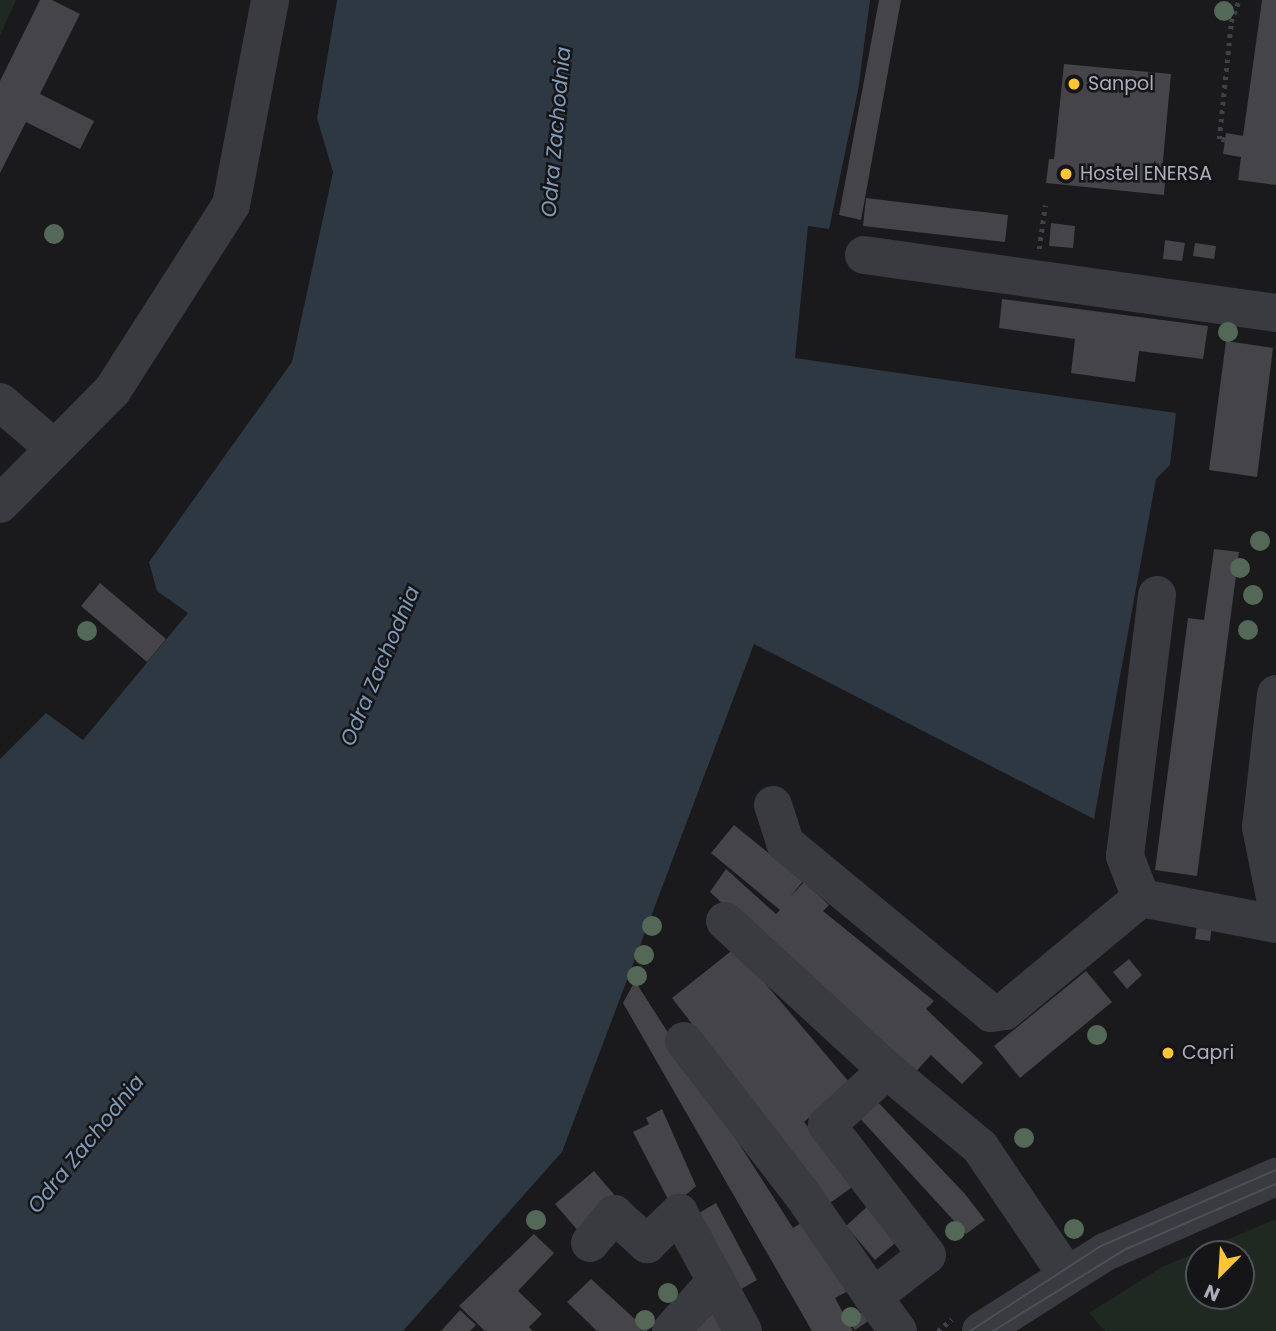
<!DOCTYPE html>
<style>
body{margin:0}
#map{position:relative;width:1276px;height:1331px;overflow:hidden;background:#1a191c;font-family:Poppins,sans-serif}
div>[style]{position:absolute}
.green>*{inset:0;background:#1f2821}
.water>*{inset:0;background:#2e3842}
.building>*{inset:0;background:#444449}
.path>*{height:4.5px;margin-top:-2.25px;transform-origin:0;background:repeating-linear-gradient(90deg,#404249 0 3.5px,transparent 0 8.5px)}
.minor>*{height:38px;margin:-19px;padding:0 19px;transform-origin:19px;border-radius:19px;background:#3a3b41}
.tram>*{height:2px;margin:-1px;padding:0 1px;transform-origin:1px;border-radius:1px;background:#4d4f57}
.trees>*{width:20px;height:20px;margin:-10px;border-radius:50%;background:#536856}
.dots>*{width:19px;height:19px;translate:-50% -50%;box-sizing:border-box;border:4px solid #151417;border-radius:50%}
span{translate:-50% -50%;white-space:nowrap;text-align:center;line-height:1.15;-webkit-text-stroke:5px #151417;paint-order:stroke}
.poi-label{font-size:19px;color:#abafbd}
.left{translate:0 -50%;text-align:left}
.water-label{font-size:21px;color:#809bba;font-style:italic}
.north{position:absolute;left:1185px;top:1240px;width:70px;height:70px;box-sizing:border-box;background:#151417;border:2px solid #515259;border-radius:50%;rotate:204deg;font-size:19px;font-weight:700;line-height:28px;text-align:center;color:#abafbd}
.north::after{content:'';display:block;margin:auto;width:24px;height:32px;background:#ffc62f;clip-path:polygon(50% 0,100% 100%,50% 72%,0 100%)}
</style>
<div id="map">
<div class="green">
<div style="clip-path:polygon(0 0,16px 0,0 36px)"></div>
<div style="clip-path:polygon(evenodd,1276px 1219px,1276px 1331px,1105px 1331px,1089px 1313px,1162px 1267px,1276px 1219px,1241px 1254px,1241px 1296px,1199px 1296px,1199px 1254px,1241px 1254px)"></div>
</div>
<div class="water">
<div style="clip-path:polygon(337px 0,870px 0,858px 91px,829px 229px,808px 226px,795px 358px,1176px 413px,1170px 465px,1156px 479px,1094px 819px,754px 644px,562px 1152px,403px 1331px,0 1331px,0 759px,46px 713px,83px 740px,188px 613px,157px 591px,149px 562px,292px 362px,333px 172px,317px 118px)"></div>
</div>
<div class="building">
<div style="clip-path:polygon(40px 0,52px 0,80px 14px,40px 94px,94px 121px,80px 149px,26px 122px,0 173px,0 81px)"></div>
<div style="clip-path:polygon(879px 0,901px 0,861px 220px,839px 215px)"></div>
<div style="clip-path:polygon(1262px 0,1276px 0,1276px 185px,1238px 180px,1241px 157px,1223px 154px,1226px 133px,1243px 136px)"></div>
<div style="clip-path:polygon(1064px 64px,1171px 74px,1162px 171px,1166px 171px,1164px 195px,1046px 183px,1049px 159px,1054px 159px)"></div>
<div style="clip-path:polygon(866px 198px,1008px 215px,1005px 242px,863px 226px)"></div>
<div style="clip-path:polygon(1051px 223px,1075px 226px,1073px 248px,1049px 246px)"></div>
<div style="clip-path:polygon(1165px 240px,1185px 243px,1182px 261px,1163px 259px)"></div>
<div style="clip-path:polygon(1195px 243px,1216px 246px,1214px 259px,1193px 256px)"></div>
<div style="clip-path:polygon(1002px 299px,1208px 326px,1203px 359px,1139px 351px,1135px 382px,1071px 373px,1075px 339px,999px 328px)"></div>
<div style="clip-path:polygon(1226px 341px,1273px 348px,1257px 477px,1209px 470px)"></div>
<div style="clip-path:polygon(1214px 549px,1239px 552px,1197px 876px,1155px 870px,1188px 618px,1204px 620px)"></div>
<div style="clip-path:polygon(100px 583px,166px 639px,147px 662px,81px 606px)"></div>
<div style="clip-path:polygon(734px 825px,803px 881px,790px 897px,804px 882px,829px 905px,823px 911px,934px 1001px,926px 1009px,983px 1063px,962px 1084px,931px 1055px,911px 1077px,710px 892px,726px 869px,776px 914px,780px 910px,711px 853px)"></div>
<div style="clip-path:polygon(1197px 924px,1212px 926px,1210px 941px,1195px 939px)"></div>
<div style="clip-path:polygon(735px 948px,850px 1083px,804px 1122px,855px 1185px,830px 1203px,672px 998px)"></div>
<div style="clip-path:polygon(1129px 959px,1142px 975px,1127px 989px,1113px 972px)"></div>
<div style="clip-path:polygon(1086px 971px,1112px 1002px,1020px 1078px,994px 1046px)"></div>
<div style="clip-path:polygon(635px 981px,793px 1228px,811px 1217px,852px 1289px,835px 1298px,853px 1331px,812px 1331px,623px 1003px)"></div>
<div style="clip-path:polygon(874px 1098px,965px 1194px,985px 1220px,966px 1234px,856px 1114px)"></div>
<div style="clip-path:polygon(662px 1109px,696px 1186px,672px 1207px,633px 1132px,649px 1124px,646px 1118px)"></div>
<div style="clip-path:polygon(594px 1171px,617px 1198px,579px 1232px,555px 1204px)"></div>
<div style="clip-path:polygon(716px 1203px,757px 1280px,736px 1292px,699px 1213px)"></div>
<div style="clip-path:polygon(870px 1204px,900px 1239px,875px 1260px,846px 1226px)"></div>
<div style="clip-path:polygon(534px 1234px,554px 1253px,518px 1291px,542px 1314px,529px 1327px,533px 1331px,485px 1331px,459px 1306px)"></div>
<div style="clip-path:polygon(591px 1279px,648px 1331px,597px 1331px,567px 1302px)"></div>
<div style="clip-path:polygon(869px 1307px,876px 1316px,855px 1330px,848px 1321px)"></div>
<div style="clip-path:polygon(460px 1310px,476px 1325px,470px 1331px,441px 1331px)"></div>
<div style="clip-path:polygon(716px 1310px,728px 1331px,695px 1331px)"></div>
</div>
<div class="path">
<div style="left:1225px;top:140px;width:6px;rotate:-171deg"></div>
<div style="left:1219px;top:139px;width:118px;rotate:-84.1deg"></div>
<div style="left:1231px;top:22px;width:23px;rotate:-70deg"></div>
<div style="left:1039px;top:249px;width:44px;rotate:-82.2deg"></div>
<div style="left:938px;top:1331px;width:18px;rotate:-41deg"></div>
</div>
<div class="minor">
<div style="left:864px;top:255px;width:416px;rotate:8deg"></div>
<div style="left:0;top:402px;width:72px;rotate:40.5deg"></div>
<div style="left:0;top:504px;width:159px;rotate:-45.3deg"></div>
<div style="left:112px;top:391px;width:221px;rotate:-57.4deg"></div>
<div style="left:231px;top:205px;width:209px;rotate:-79.2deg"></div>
<div style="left:1276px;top:694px;width:134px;rotate:96.4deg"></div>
<div style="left:1261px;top:827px;width:76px;rotate:78.7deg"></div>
<div style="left:773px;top:805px;width:40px;rotate:72deg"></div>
<div style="left:785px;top:843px;width:267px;rotate:39.5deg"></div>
<div style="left:991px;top:1013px;width:14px;rotate:-8deg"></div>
<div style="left:1005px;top:1011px;width:177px;rotate:-39.7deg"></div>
<div style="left:1141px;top:898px;width:137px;rotate:10.9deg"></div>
<div style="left:1141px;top:898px;width:45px;rotate:-110.9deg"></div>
<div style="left:1125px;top:856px;width:263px;rotate:-83deg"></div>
<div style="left:725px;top:921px;width:220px;rotate:42.6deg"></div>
<div style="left:887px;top:1070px;width:121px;rotate:39.6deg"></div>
<div style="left:980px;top:1147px;width:153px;rotate:55.9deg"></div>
<div style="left:684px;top:1041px;width:193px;rotate:52.4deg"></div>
<div style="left:802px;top:1194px;width:125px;rotate:55.4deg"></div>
<div style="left:873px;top:1297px;width:68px;rotate:-37.9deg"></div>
<div style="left:927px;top:1255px;width:164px;rotate:-127.6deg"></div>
<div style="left:827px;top:1125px;width:81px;rotate:-42.5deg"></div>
<div style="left:590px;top:1243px;width:38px;rotate:-50deg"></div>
<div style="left:614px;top:1214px;width:45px;rotate:42.3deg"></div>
<div style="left:647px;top:1244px;width:45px;rotate:-44.1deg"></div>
<div style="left:679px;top:1213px;width:134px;rotate:61.5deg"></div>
<div style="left:873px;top:1297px;width:42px;rotate:53.7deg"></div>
<div style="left:671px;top:1331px;width:67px;rotate:-48deg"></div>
<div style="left:981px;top:1331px;width:147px;rotate:-32.5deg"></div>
<div style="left:1105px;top:1252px;width:187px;rotate:-23.7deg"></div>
</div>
<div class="tram">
<div style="left:970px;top:1331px;width:156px;rotate:-33deg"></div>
<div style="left:1101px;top:1246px;width:191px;rotate:-23.5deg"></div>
<div style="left:993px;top:1331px;width:154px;rotate:-31.7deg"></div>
<div style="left:1124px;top:1250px;width:166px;rotate:-23.5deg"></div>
</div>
<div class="trees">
<div style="left:1224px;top:11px"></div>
<div style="left:54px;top:234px"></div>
<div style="left:1228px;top:332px"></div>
<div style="left:1260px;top:541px"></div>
<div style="left:1240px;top:568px"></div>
<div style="left:1253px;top:595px"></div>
<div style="left:1248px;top:630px"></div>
<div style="left:87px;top:631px"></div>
<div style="left:652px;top:926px"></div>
<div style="left:644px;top:955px"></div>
<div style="left:637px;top:976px"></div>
<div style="left:1097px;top:1035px"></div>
<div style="left:1024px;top:1138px"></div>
<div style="left:536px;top:1220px"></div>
<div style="left:1074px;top:1229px"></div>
<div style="left:955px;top:1231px"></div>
<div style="left:668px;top:1293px"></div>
<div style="left:851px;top:1317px"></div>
<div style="left:645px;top:1320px"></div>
</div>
<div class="dots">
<div style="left:1074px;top:84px;background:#ffc62f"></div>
<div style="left:1066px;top:174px;background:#ffc62f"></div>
<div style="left:1168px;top:1053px;background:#ffc62f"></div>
</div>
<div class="poi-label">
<span class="left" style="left:1088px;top:84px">Sanpol</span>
<span class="left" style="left:1080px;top:174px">Hostel ENERSA</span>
<span class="left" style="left:1182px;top:1053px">Capri</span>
</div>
<div class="water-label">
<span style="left:556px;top:132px;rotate:-85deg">Odra Zachodnia</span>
<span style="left:380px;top:666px;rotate:-67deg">Odra Zachodnia</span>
<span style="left:86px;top:1144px;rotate:-51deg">Odra Zachodnia</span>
</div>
<div class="north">N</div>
</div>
